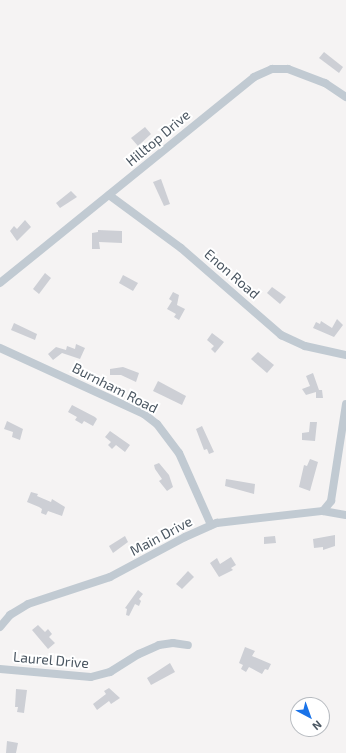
<!DOCTYPE html>
<style>
body{margin:0}
#map{position:relative;width:346px;height:753px;overflow:hidden;background:#f5f3f3;font-family:"Exo 2",sans-serif}
div>[style]{position:absolute}
.building>*{inset:0;background:#cdcfd5}
.street>*{height:8px;margin:-4px;padding:0 4px;transform-origin:4px;border-radius:4px;background:#c1cad2}
span{translate:-50% -50%;white-space:nowrap;text-align:center;line-height:1.15;-webkit-text-stroke:4px #fff;paint-order:stroke}
.street-label{font-size:14px;color:#4a5661}
.north{position:absolute;left:290px;top:697px;width:40px;height:40px;box-sizing:border-box;background:#fff;border:1px solid #b7bbc0;border-radius:50%;rotate:139deg;font-size:11px;font-weight:700;line-height:16px;text-align:center;color:#4a5661}
.north::after{content:'';display:block;margin:auto;width:14px;height:18px;background:#1a73e8;clip-path:polygon(50% 0,100% 100%,50% 72%,0 100%)}
</style>
<div id="map">
<div class="building">
<div style="clip-path:polygon(324px 52px,343px 67px,339px 73px,319px 58px)"></div>
<div style="clip-path:polygon(145px 127px,151px 134px,138px 146px,131px 138px)"></div>
<div style="clip-path:polygon(161px 179px,170px 204px,164px 206px,153px 182px)"></div>
<div style="clip-path:polygon(71px 191px,77px 197px,60px 208px,56px 203px)"></div>
<div style="clip-path:polygon(25px 220px,31px 227px,17px 241px,10px 231px,14px 226px,17px 229px)"></div>
<div style="clip-path:polygon(98px 230px,122px 231px,122px 243px,99px 242px,100px 249px,92px 249px,92px 233px,98px 232px)"></div>
<div style="clip-path:polygon(45px 273px,51px 278px,39px 294px,33px 289px)"></div>
<div style="clip-path:polygon(123px 275px,138px 283px,133px 291px,119px 283px)"></div>
<div style="clip-path:polygon(272px 287px,286px 297px,280px 304px,267px 293px)"></div>
<div style="clip-path:polygon(173px 292px,179px 295px,177px 305px,185px 309px,179px 320px,174px 317px,176px 314px,167px 309px,172px 301px,169px 299px)"></div>
<div style="clip-path:polygon(337px 319px,343px 325px,334px 337px,313px 328px,316px 322px,320px 324px,321px 321px,332px 328px)"></div>
<div style="clip-path:polygon(14px 323px,37px 334px,35px 340px,11px 330px)"></div>
<div style="clip-path:polygon(212px 333px,224px 342px,215px 353px,211px 349px,214px 346px,207px 340px)"></div>
<div style="clip-path:polygon(76px 344px,85px 348px,80px 359px,62px 353px,53px 360px,48px 354px,56px 347px,66px 350px,67px 346px,75px 349px)"></div>
<div style="clip-path:polygon(258px 352px,274px 365px,267px 373px,251px 359px)"></div>
<div style="clip-path:polygon(123px 367px,139px 373px,136px 382px,121px 375px,110px 375px,110px 369px)"></div>
<div style="clip-path:polygon(313px 373px,319px 390px,322px 390px,323px 398px,316px 398px,316px 392px,306px 395px,302px 389px,310px 386px,306px 376px)"></div>
<div style="clip-path:polygon(158px 381px,186px 396px,182px 405px,153px 391px)"></div>
<div style="clip-path:polygon(72px 405px,95px 417px,97px 419px,93px 426px,84px 421px,82px 424px,75px 420px,77px 417px,68px 412px)"></div>
<div style="clip-path:polygon(7px 421px,23px 429px,20px 440px,12px 437px,13px 432px,4px 429px)"></div>
<div style="clip-path:polygon(310px 422px,317px 422px,315px 441px,302px 440px,302px 433px,309px 432px)"></div>
<div style="clip-path:polygon(202px 426px,214px 452px,209px 454px,207px 449px,204px 450px,196px 429px)"></div>
<div style="clip-path:polygon(110px 431px,130px 445px,125px 452px,116px 445px,112px 449px,108px 445px,111px 442px,105px 437px)"></div>
<div style="clip-path:polygon(310px 459px,318px 462px,310px 491px,299px 487px,304px 465px,307px 466px)"></div>
<div style="clip-path:polygon(159px 463px,169px 475px,173px 487px,167px 491px,159px 481px,162px 479px,155px 469px,154px 465px)"></div>
<div style="clip-path:polygon(226px 479px,255px 484px,254px 494px,225px 486px)"></div>
<div style="clip-path:polygon(31px 492px,38px 494px,37px 496px,51px 502px,52px 499px,65px 507px,62px 516px,48px 511px,46px 515px,41px 513px,42px 509px,39px 507px,27px 502px)"></div>
<div style="clip-path:polygon(335px 535px,335px 546px,323px 550px,323px 547px,314px 548px,313px 539px)"></div>
<div style="clip-path:polygon(125px 536px,128px 542px,113px 553px,109px 546px)"></div>
<div style="clip-path:polygon(275px 536px,276px 543px,264px 544px,264px 537px)"></div>
<div style="clip-path:polygon(231px 557px,236px 565px,231px 568px,233px 570px,219px 577px,210px 563px,217px 558px,220px 564px)"></div>
<div style="clip-path:polygon(188px 571px,194px 577px,182px 589px,176px 584px)"></div>
<div style="clip-path:polygon(138px 590px,143px 594px,139px 599px,141px 601px,139px 606px,135px 604px,129px 616px,126px 615px,127px 609px,125px 608px)"></div>
<div style="clip-path:polygon(38px 625px,45px 632px,48px 629px,52px 634px,49px 637px,55px 643px,48px 649px,32px 630px)"></div>
<div style="clip-path:polygon(245px 647px,255px 651px,252px 656px,271px 664px,268px 670px,265px 669px,262px 674px,249px 667px,246px 672px,241px 669px,243px 665px,239px 663px)"></div>
<div style="clip-path:polygon(170px 663px,175px 672px,151px 685px,147px 678px)"></div>
<div style="clip-path:polygon(109px 688px,120px 698px,111px 704px,109px 701px,97px 710px,93px 704px,106px 694px,104px 691px)"></div>
<div style="clip-path:polygon(16px 689px,27px 690px,24px 713px,17px 712px,18px 707px,15px 707px)"></div>
<div style="clip-path:polygon(7px 741px,18px 743px,16px 753px,6px 753px)"></div>
</div>
<div class="street">
<div style="left:109px;top:195px;width:89px;rotate:36.4deg"></div>
<div style="left:181px;top:248px;width:133px;rotate:41deg"></div>
<div style="left:281px;top:335px;width:26px;rotate:25deg"></div>
<div style="left:305px;top:346px;width:42px;rotate:12.4deg"></div>
<div style="left:0;top:283px;width:327px;rotate:-39deg"></div>
<div style="left:254px;top:77px;width:20px;rotate:-24deg"></div>
<div style="left:272px;top:69px;width:16px"></div>
<div style="left:288px;top:69px;width:40px;rotate:21deg"></div>
<div style="left:325px;top:83px;width:25px;rotate:34deg"></div>
<div style="left:0;top:348px;width:158px;rotate:24.6deg"></div>
<div style="left:144px;top:414px;width:16px;rotate:38deg"></div>
<div style="left:157px;top:424px;width:36px;rotate:53deg"></div>
<div style="left:179px;top:453px;width:79px;rotate:66deg"></div>
<div style="left:323px;top:511px;width:13px;rotate:-51deg"></div>
<div style="left:331px;top:501px;width:98px;rotate:-81.2deg"></div>
<div style="left:0;top:627px;width:16px;rotate:-50deg"></div>
<div style="left:10px;top:615px;width:21px;rotate:-31deg"></div>
<div style="left:28px;top:604px;width:86px;rotate:-18.2deg"></div>
<div style="left:110px;top:577px;width:85px;rotate:-28.1deg"></div>
<div style="left:185px;top:537px;width:35px;rotate:-24deg"></div>
<div style="left:217px;top:523px;width:107px;rotate:-6.5deg"></div>
<div style="left:323px;top:511px;width:23px;rotate:10deg"></div>
<div style="left:0;top:669px;width:91px;rotate:5deg"></div>
<div style="left:91px;top:677px;width:20px;rotate:-15deg"></div>
<div style="left:110px;top:672px;width:34px;rotate:-32deg"></div>
<div style="left:139px;top:654px;width:22px;rotate:-24deg"></div>
<div style="left:159px;top:645px;width:14px;rotate:-8deg"></div>
<div style="left:173px;top:643px;width:15px;rotate:8deg"></div>
</div>
<div class="street-label">
<span style="left:158px;top:138px;rotate:-40deg">Hilltop Drive</span>
<span style="left:232px;top:274px;rotate:41deg">Enon Road</span>
<span style="left:115px;top:388px;rotate:27deg">Burnham Road</span>
<span style="left:161px;top:536px;rotate:-28deg">Main Drive</span>
<span style="left:51px;top:660px;rotate:5deg">Laurel Drive</span>
</div>
<div class="north">N</div>
</div>
